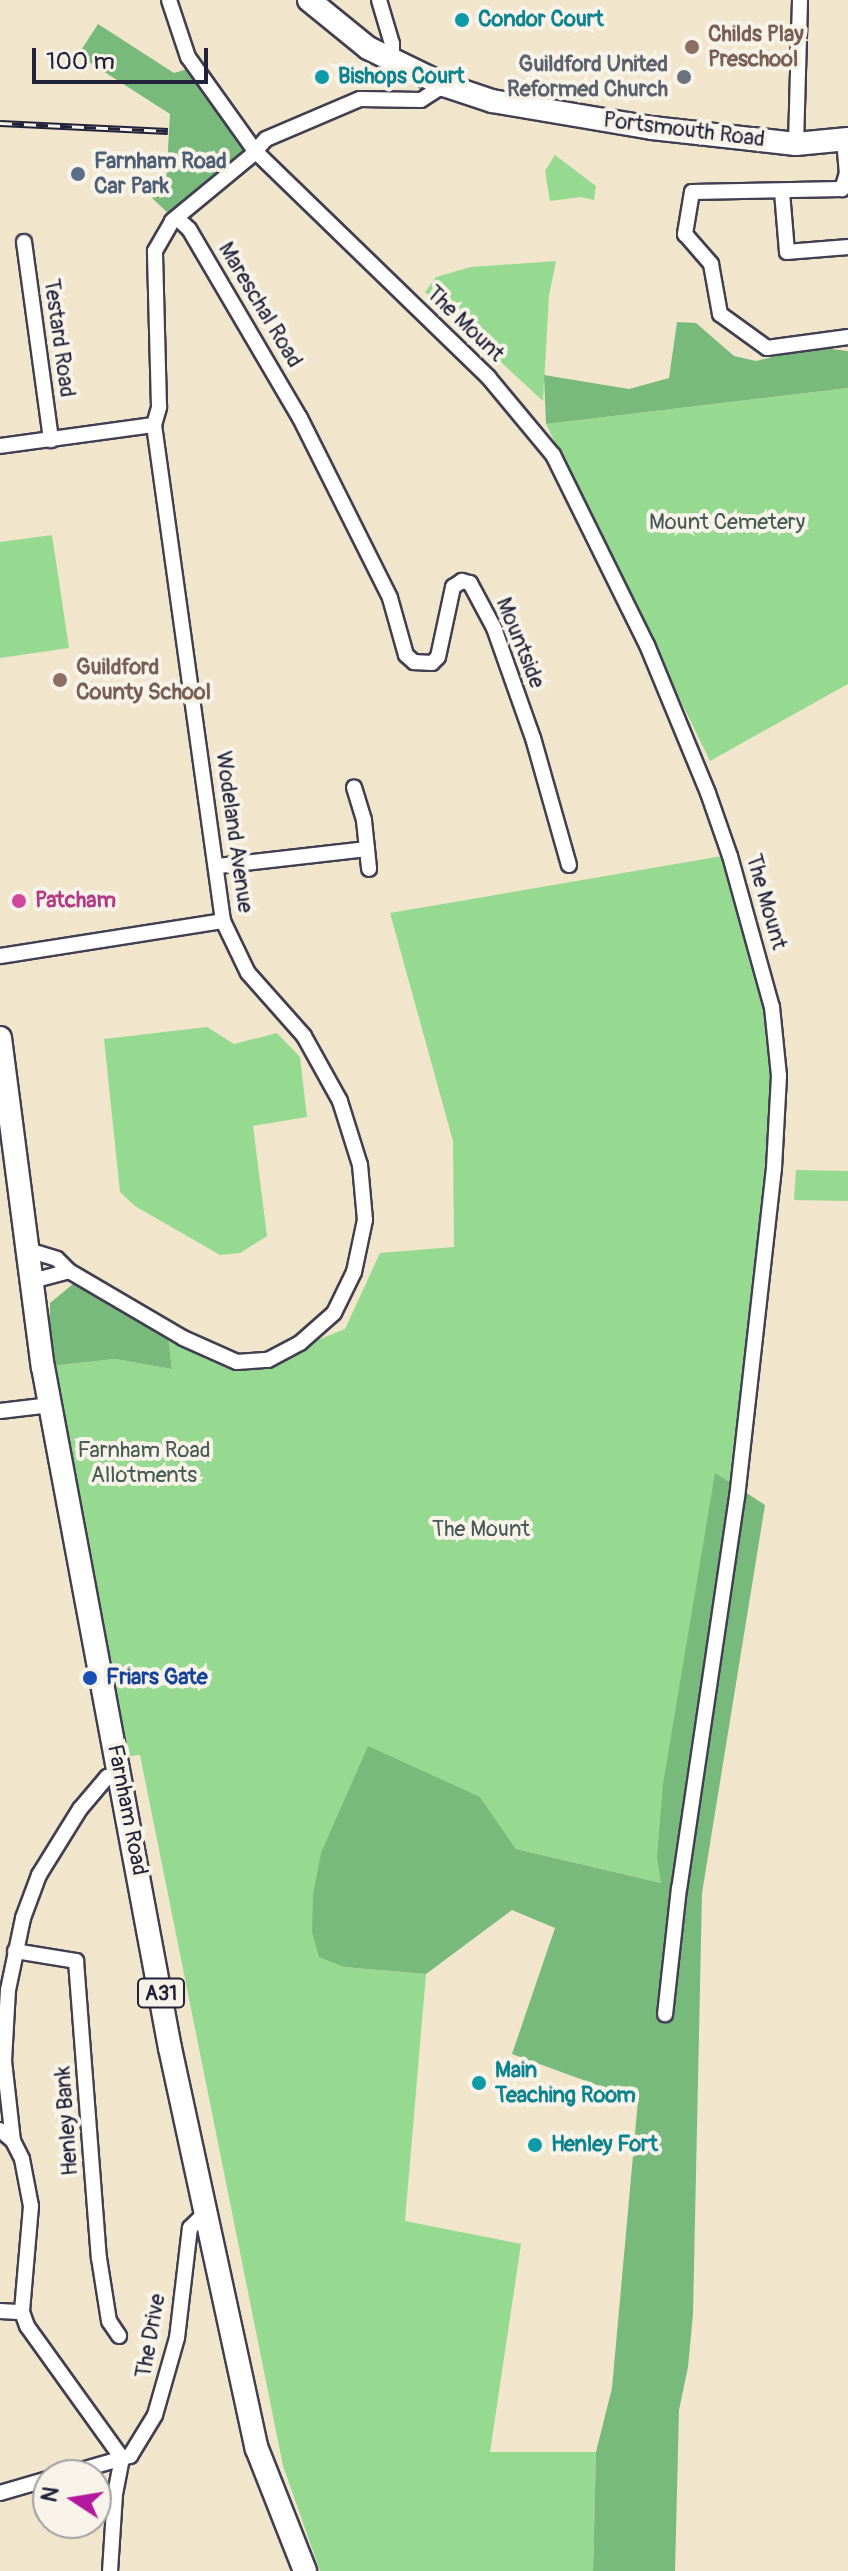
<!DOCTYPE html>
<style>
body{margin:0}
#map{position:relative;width:848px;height:2571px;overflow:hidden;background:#f1e5cb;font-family:Pangolin,sans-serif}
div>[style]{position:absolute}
.green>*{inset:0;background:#96da92}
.forest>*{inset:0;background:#78ba7c}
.roads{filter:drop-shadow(2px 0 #413f51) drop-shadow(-2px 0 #413f51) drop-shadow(0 2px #413f51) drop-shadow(0 -2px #413f51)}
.street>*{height:14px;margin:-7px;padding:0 7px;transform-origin:7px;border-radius:7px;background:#fff}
.primary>*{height:22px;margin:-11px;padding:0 11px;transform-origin:11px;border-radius:11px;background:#fff}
.rail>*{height:7px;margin-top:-3.5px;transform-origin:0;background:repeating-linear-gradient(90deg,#f7f3e8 0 12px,#22223b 0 24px);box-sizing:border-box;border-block:2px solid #22223b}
.dots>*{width:22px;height:22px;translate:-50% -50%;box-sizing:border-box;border:4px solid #f7f3e8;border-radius:50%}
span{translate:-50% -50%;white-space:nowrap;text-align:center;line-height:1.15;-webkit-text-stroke:8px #f7f3e8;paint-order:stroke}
.shield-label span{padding:2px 6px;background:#f7f3e8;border:2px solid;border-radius:6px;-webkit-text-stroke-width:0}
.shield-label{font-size:20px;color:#22223b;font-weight:700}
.culture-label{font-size:22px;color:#0d838f;font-weight:700}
.left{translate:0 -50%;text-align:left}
.education-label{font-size:22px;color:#785e54;font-weight:700}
.worship-label{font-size:22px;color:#5b616d;font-weight:700}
.right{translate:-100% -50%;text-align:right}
.street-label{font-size:22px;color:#22223b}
.service-label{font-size:22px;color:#4e5e75;font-weight:700}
.park-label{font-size:22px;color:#455955}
.hotel-label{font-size:22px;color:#b23c85;font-weight:700}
.transit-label{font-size:22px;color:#164399;font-weight:700}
.north{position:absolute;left:32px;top:2459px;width:80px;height:80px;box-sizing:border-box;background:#f7f3e8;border:2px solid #a29fa3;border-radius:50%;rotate:282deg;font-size:22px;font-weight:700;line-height:32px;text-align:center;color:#22223b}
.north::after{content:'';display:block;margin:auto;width:28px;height:36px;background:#b5179e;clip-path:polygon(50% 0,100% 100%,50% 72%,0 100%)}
.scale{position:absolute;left:32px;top:48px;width:176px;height:36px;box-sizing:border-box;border:4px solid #22223b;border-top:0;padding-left:10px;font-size:24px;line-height:28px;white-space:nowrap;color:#22223b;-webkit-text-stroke:6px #f7f3e8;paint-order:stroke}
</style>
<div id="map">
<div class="green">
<div style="clip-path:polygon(555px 155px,596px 186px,594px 200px,581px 197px,550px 201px,545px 171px)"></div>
<div style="clip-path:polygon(556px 261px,549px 296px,543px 401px,425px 292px,436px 277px,471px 267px)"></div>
<div style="clip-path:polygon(848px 388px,848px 684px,710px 761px,546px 424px)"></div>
<div style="clip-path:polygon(52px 535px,69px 648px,0 658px,0 542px)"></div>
<div style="clip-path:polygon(728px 855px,769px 1018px,771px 1133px,733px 1485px,661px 1883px,516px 1849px,480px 1797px,344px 1967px,426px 1974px,405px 2221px,521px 2244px,490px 2452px,596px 2452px,593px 2571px,320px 2571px,283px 2466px,140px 1755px,120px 1757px,50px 1366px,115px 1359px,172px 1369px,167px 1327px,215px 1355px,268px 1360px,345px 1329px,380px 1253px,454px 1247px,453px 1141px,390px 913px)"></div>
<div style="clip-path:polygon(207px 1027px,234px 1044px,277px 1033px,300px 1057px,307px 1117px,253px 1126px,267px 1236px,240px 1253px,220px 1255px,135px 1206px,120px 1192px,104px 1039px)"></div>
<div style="clip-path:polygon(796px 1170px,848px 1171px,848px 1201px,794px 1200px)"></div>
</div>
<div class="forest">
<div style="clip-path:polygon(98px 24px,174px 73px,191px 68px,245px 150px,170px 215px,152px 198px,166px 184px,170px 114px,78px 55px)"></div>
<div style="clip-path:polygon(677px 322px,696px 323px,734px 356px,756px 361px,814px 347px,848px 351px,848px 388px,546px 424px,544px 375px,629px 389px,669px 378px)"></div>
<div style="clip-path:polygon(73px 1284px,167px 1327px,172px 1369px,115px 1359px,50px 1366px,50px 1303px)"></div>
<div style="clip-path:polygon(715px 1473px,765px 1505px,702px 1893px,693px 2314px,688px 2367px,679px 2410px,675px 2571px,593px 2571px,596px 2452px,612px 2388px,638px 2100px,512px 2054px,555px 1928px,512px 1910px,426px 1974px,344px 1967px,319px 1957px,312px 1932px,313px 1895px,321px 1853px,368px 1746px,480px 1797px,516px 1849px,661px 1883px,657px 1858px,663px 1784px)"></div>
</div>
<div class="roads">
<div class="street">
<div style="left:169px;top:0;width:60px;rotate:71.6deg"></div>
<div style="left:188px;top:57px;width:115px;rotate:54.5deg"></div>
<div style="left:255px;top:151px;width:326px;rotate:44.1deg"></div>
<div style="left:489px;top:378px;width:100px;rotate:50.3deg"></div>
<div style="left:553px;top:455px;width:212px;rotate:63.7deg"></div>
<div style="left:647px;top:645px;width:160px;rotate:67.6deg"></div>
<div style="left:708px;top:793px;width:67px;rotate:70.8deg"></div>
<div style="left:730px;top:856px;width:157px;rotate:74.5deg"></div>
<div style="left:772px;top:1007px;width:69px;rotate:84.2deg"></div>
<div style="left:779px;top:1076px;width:92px;rotate:93.1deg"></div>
<div style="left:774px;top:1168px;width:331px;rotate:96.4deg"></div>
<div style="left:737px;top:1497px;width:395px;rotate:98.4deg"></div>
<div style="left:679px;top:1888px;width:127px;rotate:96.3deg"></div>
<div style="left:379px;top:0;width:46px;rotate:73.5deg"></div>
<div style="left:392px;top:44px;width:17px;rotate:90deg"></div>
<div style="left:844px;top:140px;width:33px;rotate:85deg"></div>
<div style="left:847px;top:173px;width:17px;rotate:107deg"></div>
<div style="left:842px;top:189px;width:150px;rotate:178.9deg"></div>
<div style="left:692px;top:192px;width:43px;rotate:99.5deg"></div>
<div style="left:685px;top:234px;width:40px;rotate:49deg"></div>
<div style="left:711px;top:264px;width:51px;rotate:79.8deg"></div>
<div style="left:720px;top:314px;width:58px;rotate:35.9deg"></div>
<div style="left:767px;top:348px;width:82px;rotate:-7.7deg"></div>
<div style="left:796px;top:144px;width:144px;rotate:-88.4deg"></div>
<div style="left:782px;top:192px;width:60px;rotate:85.2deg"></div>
<div style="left:787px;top:252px;width:61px;rotate:-4.7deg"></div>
<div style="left:177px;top:218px;width:16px;rotate:43deg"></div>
<div style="left:189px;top:229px;width:219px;rotate:59.6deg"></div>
<div style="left:300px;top:418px;width:201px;rotate:63.4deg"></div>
<div style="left:390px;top:598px;width:59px;rotate:74.3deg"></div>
<div style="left:406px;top:655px;width:11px;rotate:41deg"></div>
<div style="left:414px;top:662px;width:18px;rotate:3deg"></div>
<div style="left:432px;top:663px;width:8px;rotate:-45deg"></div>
<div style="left:438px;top:657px;width:72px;rotate:-77.9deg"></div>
<div style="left:453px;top:587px;width:11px;rotate:-34deg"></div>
<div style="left:462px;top:581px;width:8px;rotate:14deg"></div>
<div style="left:470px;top:583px;width:51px;rotate:61.9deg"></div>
<div style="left:494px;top:628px;width:117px;rotate:70.5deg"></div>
<div style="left:533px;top:738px;width:132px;rotate:74.2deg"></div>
<div style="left:24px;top:242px;width:200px;rotate:82.2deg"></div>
<div style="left:0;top:446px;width:155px;rotate:-7.8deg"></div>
<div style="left:367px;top:849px;width:20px;rotate:84deg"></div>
<div style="left:218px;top:866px;width:150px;rotate:-6.5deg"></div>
<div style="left:367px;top:849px;width:29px;rotate:-96deg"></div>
<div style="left:364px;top:820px;width:34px;rotate:-107deg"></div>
<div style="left:0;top:956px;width:226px;rotate:-8.9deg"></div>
<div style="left:28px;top:1250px;width:30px;rotate:17deg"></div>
<div style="left:57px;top:1259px;width:17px;rotate:45deg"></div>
<div style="left:69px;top:1271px;width:132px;rotate:30.4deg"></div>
<div style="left:183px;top:1338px;width:59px;rotate:24deg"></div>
<div style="left:237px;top:1362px;width:31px;rotate:-4deg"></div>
<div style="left:268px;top:1360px;width:36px;rotate:-28deg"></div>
<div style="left:300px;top:1343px;width:45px;rotate:-41.4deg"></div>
<div style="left:334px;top:1313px;width:46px;rotate:-64deg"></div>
<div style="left:354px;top:1272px;width:53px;rotate:-78.1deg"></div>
<div style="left:365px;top:1220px;width:55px;rotate:-95.2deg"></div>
<div style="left:360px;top:1165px;width:67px;rotate:-107.4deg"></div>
<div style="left:340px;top:1101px;width:74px;rotate:-119deg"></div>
<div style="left:304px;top:1036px;width:84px;rotate:-131.6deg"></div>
<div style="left:248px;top:973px;width:58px;rotate:-115.7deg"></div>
<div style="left:223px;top:921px;width:501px;rotate:-97.92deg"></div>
<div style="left:154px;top:425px;width:19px;rotate:-74deg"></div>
<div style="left:159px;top:407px;width:156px;rotate:-91.5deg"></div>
<div style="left:155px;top:251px;width:34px;rotate:-60deg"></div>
<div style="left:172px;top:221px;width:104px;rotate:-39.5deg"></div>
<div style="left:252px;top:155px;width:21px;rotate:-49deg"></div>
<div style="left:266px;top:139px;width:102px;rotate:-23.1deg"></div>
<div style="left:360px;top:99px;width:61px;rotate:0.9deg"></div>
<div style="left:421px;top:100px;width:27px;rotate:-33deg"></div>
<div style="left:32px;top:1281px;width:38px;rotate:-15deg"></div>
<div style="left:0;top:1411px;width:51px;rotate:-6.7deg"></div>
<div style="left:15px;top:1951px;width:62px;rotate:9.3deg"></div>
<div style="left:76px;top:1961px;width:298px;rotate:85.6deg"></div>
<div style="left:99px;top:2258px;width:64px;rotate:81deg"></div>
<div style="left:109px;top:2321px;width:18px;rotate:56deg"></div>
<div style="left:0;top:2130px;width:17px;rotate:40deg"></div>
<div style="left:13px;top:2141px;width:20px;rotate:63deg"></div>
<div style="left:22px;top:2159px;width:48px;rotate:79.2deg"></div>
<div style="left:31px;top:2206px;width:106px;rotate:94.9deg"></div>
<div style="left:22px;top:2312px;width:15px;rotate:70deg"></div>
<div style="left:27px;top:2326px;width:163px;rotate:54.3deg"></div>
<div style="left:122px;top:2458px;width:37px;rotate:101deg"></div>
<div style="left:115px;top:2494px;width:77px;rotate:93.7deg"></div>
<div style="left:13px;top:2141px;width:81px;rotate:-96.4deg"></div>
<div style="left:4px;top:2061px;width:71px;rotate:-86.8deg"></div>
<div style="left:8px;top:1990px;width:74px;rotate:-78.2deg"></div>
<div style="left:23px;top:1918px;width:46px;rotate:-69.6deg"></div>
<div style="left:39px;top:1875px;width:78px;rotate:-58.2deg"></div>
<div style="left:80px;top:1809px;width:42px;rotate:-49.8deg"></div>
<div style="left:107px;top:1777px;width:14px;rotate:-21deg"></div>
<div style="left:0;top:2311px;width:22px;rotate:3deg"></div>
<div style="left:64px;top:2475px;width:69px;rotate:-16.1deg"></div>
<div style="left:130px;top:2456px;width:48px;rotate:-58.6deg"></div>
<div style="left:155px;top:2415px;width:80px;rotate:-74.1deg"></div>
<div style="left:177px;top:2338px;width:111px;rotate:-83.3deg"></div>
<div style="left:190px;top:2228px;width:20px;rotate:-45deg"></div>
<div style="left:0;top:2493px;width:50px;rotate:-16.3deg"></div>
</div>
<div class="primary">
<div style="left:309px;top:0;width:76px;rotate:39.1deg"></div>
<div style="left:368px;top:48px;width:85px;rotate:26deg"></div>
<div style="left:444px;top:85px;width:51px;rotate:18.4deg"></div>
<div style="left:492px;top:101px;width:162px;rotate:9.6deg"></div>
<div style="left:652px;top:128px;width:101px;rotate:6.3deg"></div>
<div style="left:752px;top:139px;width:44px;rotate:6.5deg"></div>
<div style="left:796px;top:144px;width:52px;rotate:-5.5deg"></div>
<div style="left:0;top:1038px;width:332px;rotate:82.6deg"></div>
<div style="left:43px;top:1367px;width:693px;rotate:79.44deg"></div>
<div style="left:170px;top:2048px;width:410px;rotate:77.8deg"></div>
<div style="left:257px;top:2449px;width:131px;rotate:68.5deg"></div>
</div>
</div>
<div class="rail">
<div style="left:0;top:123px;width:168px;rotate:2.7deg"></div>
</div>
<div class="dots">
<div style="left:462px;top:20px;background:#0f9aa8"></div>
<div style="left:692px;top:47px;background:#8d6e63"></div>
<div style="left:322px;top:77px;background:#0f9aa8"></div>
<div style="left:684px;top:77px;background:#6b7280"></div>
<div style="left:78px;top:174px;background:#5c6f8a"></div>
<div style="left:60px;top:680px;background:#8d6e63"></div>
<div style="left:19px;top:901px;background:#d1479c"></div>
<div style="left:90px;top:1678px;background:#1a4fb4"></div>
<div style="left:479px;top:2083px;background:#0f9aa8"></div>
<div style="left:535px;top:2145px;background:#0f9aa8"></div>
</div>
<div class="shield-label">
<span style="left:161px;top:1993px">A31</span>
</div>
<div class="culture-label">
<span class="left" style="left:478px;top:20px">Condor Court</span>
<span class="left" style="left:338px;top:77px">Bishops Court</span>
<span class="left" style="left:495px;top:2083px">Main<br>Teaching Room</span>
<span class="left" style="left:551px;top:2145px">Henley Fort</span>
</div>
<div class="education-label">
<span class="left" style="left:708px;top:47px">Childs Play<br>Preschool</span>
<span class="left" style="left:76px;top:680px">Guildford<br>County School</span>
</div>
<div class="worship-label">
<span class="right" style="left:668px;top:77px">Guildford United<br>Reformed Church</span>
</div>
<div class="street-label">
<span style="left:684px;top:130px;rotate:7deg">Portsmouth Road</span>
<span style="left:260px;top:305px;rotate:59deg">Mareschal Road</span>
<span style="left:465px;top:324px;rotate:44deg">The Mount</span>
<span style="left:59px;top:338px;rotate:82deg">Testard Road</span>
<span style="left:520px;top:643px;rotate:68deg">Mountside</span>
<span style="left:234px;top:832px;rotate:82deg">Wodeland Avenue</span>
<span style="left:766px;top:902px;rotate:74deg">The Mount</span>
<span style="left:127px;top:1810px;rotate:79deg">Farnham Road</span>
<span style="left:67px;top:2121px;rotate:-94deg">Henley Bank</span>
<span style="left:151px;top:2336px;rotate:-80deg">The Drive</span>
</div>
<div class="service-label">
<span class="left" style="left:94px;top:174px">Farnham Road<br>Car Park</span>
</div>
<div class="park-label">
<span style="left:727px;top:523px">Mount Cemetery</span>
<span style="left:144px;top:1463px">Farnham Road<br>Allotments</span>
<span style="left:481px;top:1530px">The Mount</span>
</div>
<div class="hotel-label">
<span class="left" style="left:35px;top:901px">Patcham</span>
</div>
<div class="transit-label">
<span class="left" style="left:106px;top:1678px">Friars Gate</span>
</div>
<div class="north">N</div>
<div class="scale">100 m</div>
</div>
